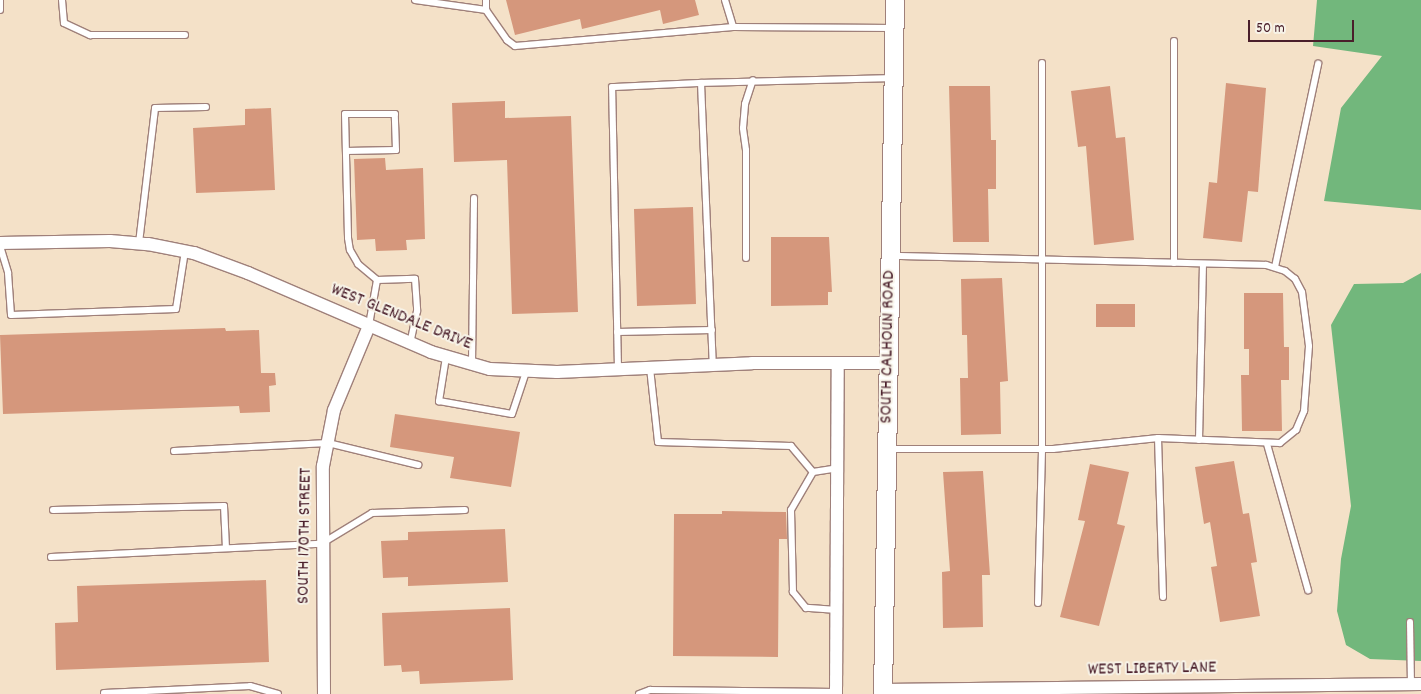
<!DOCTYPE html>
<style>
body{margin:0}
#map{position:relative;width:1421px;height:694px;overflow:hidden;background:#f4e1c8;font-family:Dekko,sans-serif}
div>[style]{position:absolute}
.forest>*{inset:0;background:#72b77c}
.building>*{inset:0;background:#d5977c}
.roads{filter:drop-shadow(1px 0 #9f807a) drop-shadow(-1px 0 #9f807a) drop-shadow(0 1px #9f807a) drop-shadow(0 -1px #9f807a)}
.lane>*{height:6px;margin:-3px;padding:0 3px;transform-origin:3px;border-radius:3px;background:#fff}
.street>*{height:12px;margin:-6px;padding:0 6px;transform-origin:6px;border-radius:6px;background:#fff}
.secondary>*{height:18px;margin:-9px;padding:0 9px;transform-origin:9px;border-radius:9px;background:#fff}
span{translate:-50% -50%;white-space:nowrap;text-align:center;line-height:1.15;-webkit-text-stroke:4px #f7f3e8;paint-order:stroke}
.street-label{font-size:18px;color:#4a1f2b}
.scale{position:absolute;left:1248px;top:20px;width:106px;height:22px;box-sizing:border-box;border:2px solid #4a1f2b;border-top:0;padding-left:6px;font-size:15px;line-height:18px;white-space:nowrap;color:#4a1f2b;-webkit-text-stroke:4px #f7f3e8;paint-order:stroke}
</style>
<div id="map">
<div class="forest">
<div style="clip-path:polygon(1317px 0,1421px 0,1421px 210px,1324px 201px,1341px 108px,1382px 56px,1313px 46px)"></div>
<div style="clip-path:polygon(1421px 273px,1421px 661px,1370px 659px,1346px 645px,1337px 611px,1341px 559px,1351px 506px,1331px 325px,1354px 284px,1403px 283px)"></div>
</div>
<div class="building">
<div style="clip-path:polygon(506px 0,695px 0,699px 15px,663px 24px,660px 10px,582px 29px,580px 19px,515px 35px)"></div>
<div style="clip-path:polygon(1226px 83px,1266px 88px,1258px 192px,1248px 191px,1242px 242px,1203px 238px,1209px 182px,1217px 183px)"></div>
<div style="clip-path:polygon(949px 86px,990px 86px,991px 140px,996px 140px,996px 189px,988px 189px,989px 242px,953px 242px)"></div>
<div style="clip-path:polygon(1110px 86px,1116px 138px,1125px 137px,1134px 240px,1094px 245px,1086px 146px,1078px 147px,1071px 91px)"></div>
<div style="clip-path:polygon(505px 101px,505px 118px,571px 116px,578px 312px,512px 314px,507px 160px,454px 162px,452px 103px)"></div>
<div style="clip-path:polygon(271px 108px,275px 190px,196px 193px,193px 128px,245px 125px,245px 109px)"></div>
<div style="clip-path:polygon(385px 158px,386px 170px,423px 168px,425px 239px,406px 240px,407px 250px,376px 251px,375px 239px,357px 240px,354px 159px)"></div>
<div style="clip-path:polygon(693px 207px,696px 304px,637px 306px,634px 209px)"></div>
<div style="clip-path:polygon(771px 237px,829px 237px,832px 292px,828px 292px,828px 305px,771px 306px)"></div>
<div style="clip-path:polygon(1002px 278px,1008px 381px,1000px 382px,1001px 434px,961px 435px,960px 378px,968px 378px,967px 335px,962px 335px,961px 279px)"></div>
<div style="clip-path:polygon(1244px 293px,1283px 293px,1284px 347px,1289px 347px,1289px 380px,1281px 380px,1282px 431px,1242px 431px,1241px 375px,1249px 375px,1249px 349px,1244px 349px)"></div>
<div style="clip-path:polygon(1096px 304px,1135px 304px,1135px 327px,1096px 327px)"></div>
<div style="clip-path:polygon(225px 328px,226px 331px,259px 330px,261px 373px,275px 373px,276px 385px,269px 386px,270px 412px,240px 413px,239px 406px,3px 414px,0 335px)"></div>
<div style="clip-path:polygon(395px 414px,520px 432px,511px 487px,450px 478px,454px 457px,390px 447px)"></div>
<div style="clip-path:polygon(1234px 461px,1243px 514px,1249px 513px,1257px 562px,1251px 563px,1260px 616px,1220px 622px,1211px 567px,1217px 566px,1210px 522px,1204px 524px,1195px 467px)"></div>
<div style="clip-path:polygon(1090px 464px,1129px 472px,1117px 524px,1125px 526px,1099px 626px,1060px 617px,1085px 521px,1078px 520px)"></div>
<div style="clip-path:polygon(983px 471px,990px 575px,982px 575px,983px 627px,943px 628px,942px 572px,950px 571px,943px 472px)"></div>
<div style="clip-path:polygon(722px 511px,786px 512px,787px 539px,779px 539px,778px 657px,673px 656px,674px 514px,722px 514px)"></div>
<div style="clip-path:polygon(505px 529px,508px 582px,408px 586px,408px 577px,383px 578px,381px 541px,408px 540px,408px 532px)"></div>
<div style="clip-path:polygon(266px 580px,269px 662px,56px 670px,55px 623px,78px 622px,77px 586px)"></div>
<div style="clip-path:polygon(510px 608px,513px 680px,420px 684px,419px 671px,402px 672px,401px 665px,384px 666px,382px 613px)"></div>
</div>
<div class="roads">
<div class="lane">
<div style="left:62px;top:0;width:23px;rotate:85deg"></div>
<div style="left:64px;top:23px;width:29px;rotate:25deg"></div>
<div style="left:90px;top:35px;width:95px"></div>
<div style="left:415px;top:0;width:72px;rotate:8deg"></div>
<div style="left:486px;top:0;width:10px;rotate:90deg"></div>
<div style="left:486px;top:10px;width:37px;rotate:55deg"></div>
<div style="left:507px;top:40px;width:10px;rotate:37deg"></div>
<div style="left:515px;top:46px;width:219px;rotate:-5deg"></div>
<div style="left:733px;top:27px;width:161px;rotate:0.4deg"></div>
<div style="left:725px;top:0;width:28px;rotate:73deg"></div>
<div style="left:0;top:10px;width:10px;rotate:-90deg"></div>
<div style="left:1174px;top:41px;width:222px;rotate:90deg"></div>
<div style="left:701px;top:83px;width:191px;rotate:-1.5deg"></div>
<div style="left:346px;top:151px;width:50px;rotate:-1.1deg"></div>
<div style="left:396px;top:150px;width:36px;rotate:-92deg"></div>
<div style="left:395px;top:114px;width:50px;rotate:180deg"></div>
<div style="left:345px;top:114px;width:124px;rotate:88.6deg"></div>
<div style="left:348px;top:238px;width:12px;rotate:81deg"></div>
<div style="left:350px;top:250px;width:16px;rotate:60deg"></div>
<div style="left:358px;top:264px;width:25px;rotate:40deg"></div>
<div style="left:139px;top:243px;width:136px;rotate:-83.2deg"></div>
<div style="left:155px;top:108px;width:51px;rotate:-1.1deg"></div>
<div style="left:0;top:246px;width:28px;rotate:73deg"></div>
<div style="left:8px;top:273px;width:42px;rotate:85.9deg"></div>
<div style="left:11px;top:315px;width:165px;rotate:-2.1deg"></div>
<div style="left:176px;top:309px;width:59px;rotate:-81.2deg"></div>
<div style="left:746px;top:258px;width:108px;rotate:-90deg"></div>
<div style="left:746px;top:150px;width:22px;rotate:-98deg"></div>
<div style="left:743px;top:128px;width:24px;rotate:-85deg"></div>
<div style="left:745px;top:104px;width:25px;rotate:-72deg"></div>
<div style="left:1275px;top:267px;width:208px;rotate:-78deg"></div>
<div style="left:369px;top:325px;width:46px;rotate:-79.9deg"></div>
<div style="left:377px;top:280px;width:38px;rotate:-2deg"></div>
<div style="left:415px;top:279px;width:32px;rotate:86deg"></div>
<div style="left:417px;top:311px;width:33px;rotate:102deg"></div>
<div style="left:617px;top:332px;width:95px;rotate:-1.2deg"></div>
<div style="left:446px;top:357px;width:45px;rotate:99deg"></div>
<div style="left:439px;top:401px;width:74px;rotate:10.1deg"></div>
<div style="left:512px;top:414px;width:44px;rotate:-71.6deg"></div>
<div style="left:472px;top:364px;width:166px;rotate:-89.3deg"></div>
<div style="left:650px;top:368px;width:74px;rotate:83.8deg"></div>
<div style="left:658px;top:442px;width:133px;rotate:1.7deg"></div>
<div style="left:791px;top:446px;width:34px;rotate:50deg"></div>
<div style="left:618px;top:369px;width:282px;rotate:-91.2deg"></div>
<div style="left:612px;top:87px;width:89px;rotate:-2.6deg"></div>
<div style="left:701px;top:83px;width:282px;rotate:87.6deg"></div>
<div style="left:1158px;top:438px;width:159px;rotate:88.2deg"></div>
<div style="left:1199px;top:440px;width:175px;rotate:-88.7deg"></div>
<div style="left:1267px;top:444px;width:152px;rotate:74.3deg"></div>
<div style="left:888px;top:449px;width:165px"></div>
<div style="left:1053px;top:449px;width:106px;rotate:-6deg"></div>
<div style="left:1158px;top:438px;width:122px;rotate:2.3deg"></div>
<div style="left:1280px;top:443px;width:21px;rotate:-39deg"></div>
<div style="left:1296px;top:430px;width:21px;rotate:-67deg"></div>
<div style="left:1304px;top:411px;width:65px;rotate:-85.6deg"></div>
<div style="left:1309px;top:346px;width:54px;rotate:-97.4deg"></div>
<div style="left:1302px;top:292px;width:15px;rotate:-118deg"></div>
<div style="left:1295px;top:279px;width:13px;rotate:-141deg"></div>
<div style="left:1285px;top:271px;width:20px;rotate:-162deg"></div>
<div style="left:1266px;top:265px;width:373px;rotate:-178.6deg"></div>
<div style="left:174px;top:451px;width:154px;rotate:-3deg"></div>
<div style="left:328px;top:443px;width:93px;rotate:13.7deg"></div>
<div style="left:53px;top:510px;width:171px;rotate:-1.3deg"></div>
<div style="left:224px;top:506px;width:42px;rotate:87.3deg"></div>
<div style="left:51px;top:557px;width:270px;rotate:-2.8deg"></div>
<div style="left:321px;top:544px;width:60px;rotate:-31.3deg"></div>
<div style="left:372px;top:513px;width:93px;rotate:-1.8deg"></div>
<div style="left:1038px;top:603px;width:154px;rotate:-88.5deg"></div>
<div style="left:1042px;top:449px;width:386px;rotate:-90deg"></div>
<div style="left:837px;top:610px;width:31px;rotate:-176deg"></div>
<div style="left:806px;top:608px;width:21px;rotate:-129deg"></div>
<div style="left:793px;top:592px;width:82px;rotate:-91.4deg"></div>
<div style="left:791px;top:510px;width:44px;rotate:-59.9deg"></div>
<div style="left:813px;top:472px;width:26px;rotate:-9deg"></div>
<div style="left:1410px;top:622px;width:62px;rotate:89.1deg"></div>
<div style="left:104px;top:693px;width:146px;rotate:-2.7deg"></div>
<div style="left:250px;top:686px;width:29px;rotate:16deg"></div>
<div style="left:639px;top:694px;width:12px;rotate:-20deg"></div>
<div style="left:650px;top:690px;width:186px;rotate:0.6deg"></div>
</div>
<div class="street">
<div style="left:0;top:243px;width:110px;rotate:-1deg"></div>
<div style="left:110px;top:241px;width:38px;rotate:5deg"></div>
<div style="left:148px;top:244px;width:47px;rotate:11.1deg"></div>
<div style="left:194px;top:253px;width:58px;rotate:20.3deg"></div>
<div style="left:248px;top:273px;width:199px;rotate:23.3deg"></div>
<div style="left:431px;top:352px;width:61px;rotate:16.1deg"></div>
<div style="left:490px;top:369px;width:67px;rotate:2.6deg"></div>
<div style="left:557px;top:372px;width:195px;rotate:-2.6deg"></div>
<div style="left:752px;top:363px;width:137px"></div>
<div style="left:883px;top:690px;width:538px;rotate:-0.64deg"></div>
<div style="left:324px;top:694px;width:228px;rotate:-90.3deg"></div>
<div style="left:323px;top:466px;width:57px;rotate:-78.9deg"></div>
<div style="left:334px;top:410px;width:91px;rotate:-67.4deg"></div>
<div style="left:836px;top:694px;width:330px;rotate:-89.7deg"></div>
</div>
<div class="secondary">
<div style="left:883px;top:694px;width:694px;rotate:-89.01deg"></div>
</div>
</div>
<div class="street-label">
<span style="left:401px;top:318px;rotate:22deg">WEST GLENDALE DRIVE</span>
<span style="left:889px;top:347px;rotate:-89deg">SOUTH CALHOUN ROAD</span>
<span style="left:306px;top:536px;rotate:-89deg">SOUTH 170TH STREET</span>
<span style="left:1152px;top:670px;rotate:-1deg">WEST LIBERTY LANE</span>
</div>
<div class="scale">50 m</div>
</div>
